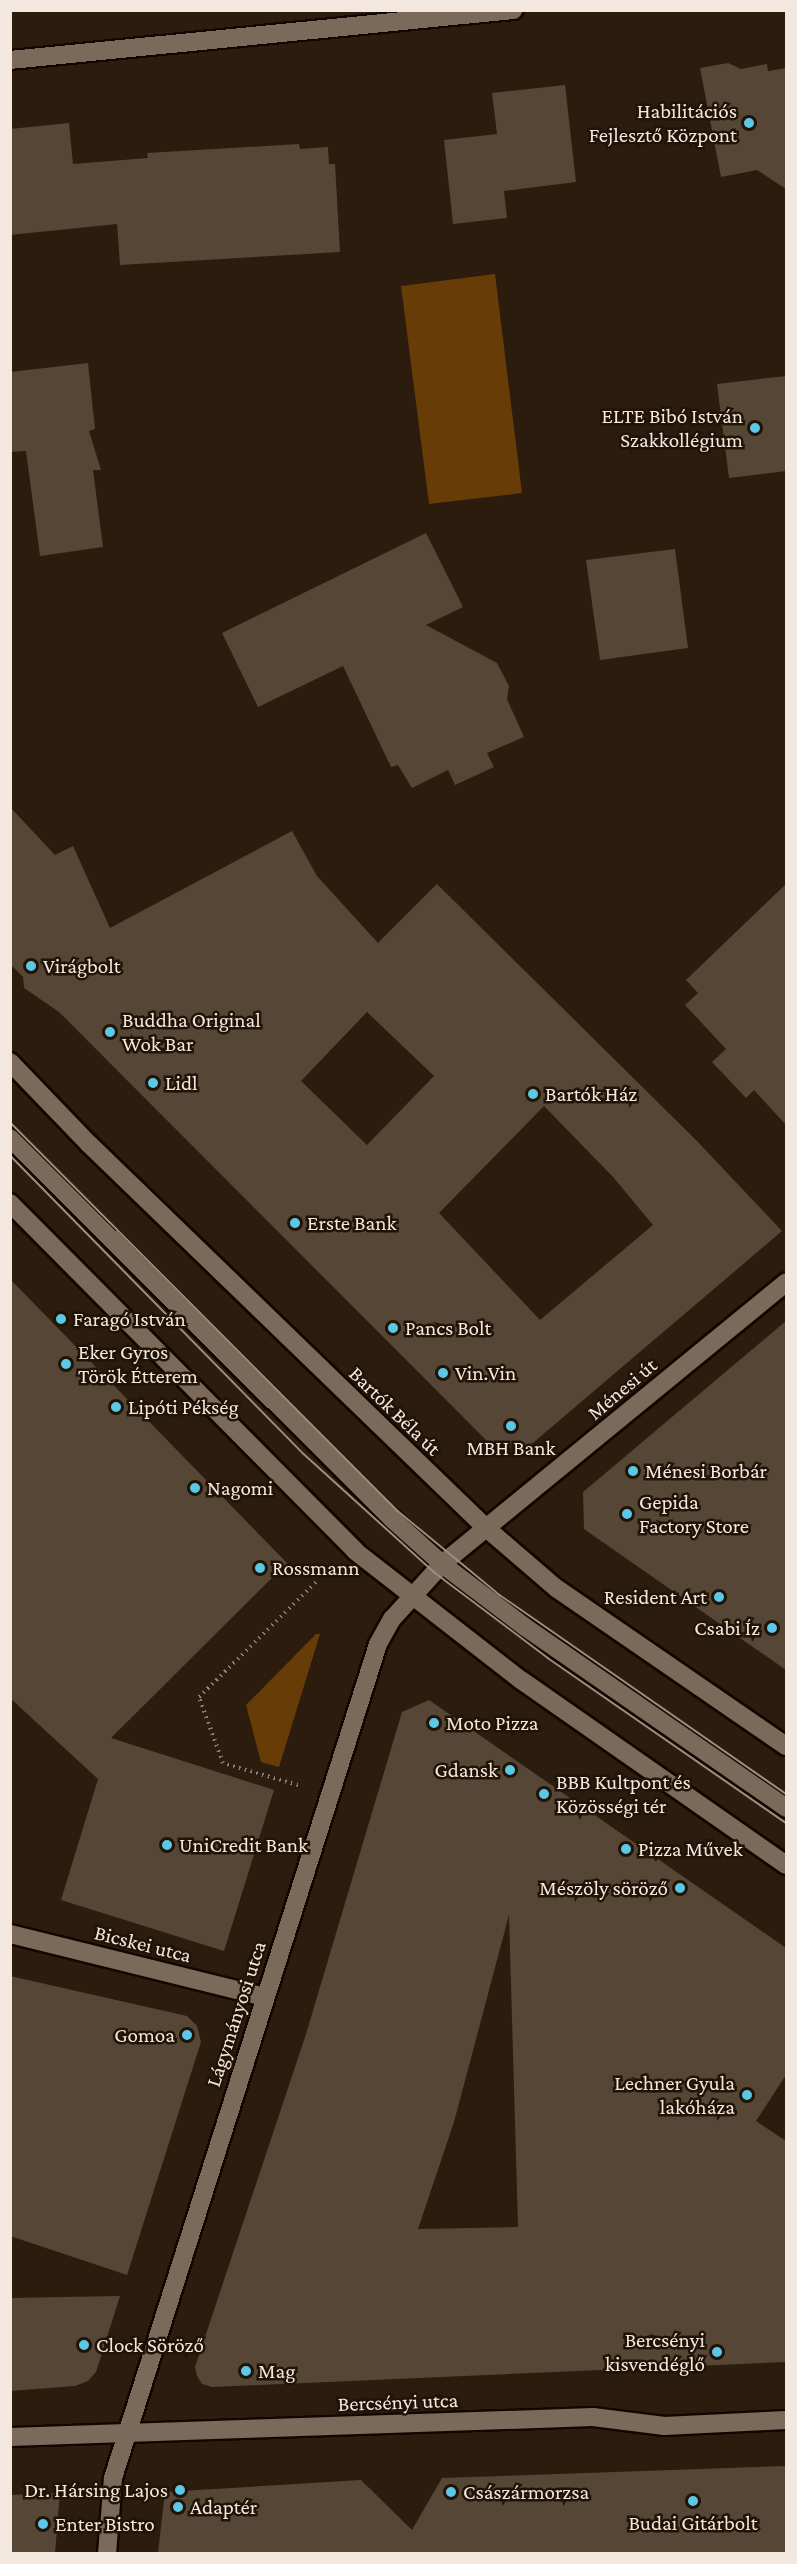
<!DOCTYPE html>
<meta charset="utf-8">
<style>
body{margin:0}
#map{position:relative;width:797px;height:2564px;overflow:hidden;background:#2b1c0e;font-family:"Crimson Pro",serif}
div>[style]{position:absolute}
.green>*{inset:0;background:#673c07}
.building>*{inset:0;background:#564636}
.path>*{height:4px;margin-top:-2px;transform-origin:0;background:repeating-linear-gradient(90deg,#8a7e72 0 1.5px,transparent 0 6px)}
.roads{filter:drop-shadow(2px 0 #130600) drop-shadow(-2px 0 #130600) drop-shadow(0 2px #130600) drop-shadow(0 -2px #130600)}
.service>*{height:18px;margin:-9px;padding:0 9px;transform-origin:9px;border-radius:9px;background:#7b6a59}
.minor>*{height:18px;margin:-9px;padding:0 9px;transform-origin:9px;border-radius:9px;background:#7b6a59}
.secondary>*{height:18px;margin:-9px;padding:0 9px;transform-origin:9px;border-radius:9px;background:#7b6a59}
.tram>*{height:1.5px;margin:-0.75px;padding:0 0.75px;transform-origin:0.75px;border-radius:0.75px;background:#9a8e82}
.dots>*{width:16px;height:16px;translate:-50% -50%;box-sizing:border-box;border:3px solid #211305;border-radius:50%}
span{translate:-50% -50%;white-space:nowrap;text-align:center;line-height:1.15;-webkit-text-stroke:5px #211305;paint-order:stroke}
.poi-label{font-size:21px;color:#f2e8df}
.right{translate:-100% -50%;text-align:right}
.left{translate:0 -50%;text-align:left}
.street-label{font-size:21px;color:#f2e8df}
.frame{position:absolute;inset:0;border:12px solid #f2e8df;pointer-events:none}
</style>
<div id="map">
<div class="green">
<div style="clip-path:polygon(495px 274px,522px 493px,429px 504px,401px 286px)"></div>
<div style="clip-path:polygon(316px 1634px,320px 1634px,279px 1767px,261px 1762px,246px 1705px)"></div>
</div>
<div class="building">
<div style="clip-path:polygon(728px 63px,741px 69px,767px 64px,768px 71px,786px 68px,786px 189px,757px 170px,721px 177px,700px 68px)"></div>
<div style="clip-path:polygon(565px 85px,576px 182px,504px 191px,507px 218px,453px 224px,444px 140px,497px 134px,492px 93px)"></div>
<div style="clip-path:polygon(69px 123px,73px 164px,148px 158px,147px 153px,299px 144px,300px 149px,328px 147px,329px 164px,335px 164px,340px 252px,120px 265px,117px 224px,10px 235px,10px 129px)"></div>
<div style="clip-path:polygon(88px 363px,95px 429px,89px 431px,101px 470px,93px 470px,103px 547px,40px 556px,26px 451px,10px 452px,10px 372px)"></div>
<div style="clip-path:polygon(786px 376px,786px 471px,729px 478px,717px 384px)"></div>
<div style="clip-path:polygon(426px 533px,463px 607px,426px 625px,497px 663px,509px 686px,507px 699px,524px 737px,487px 753px,494px 767px,455px 785px,448px 770px,412px 788px,398px 765px,391px 767px,343px 666px,258px 707px,222px 633px)"></div>
<div style="clip-path:polygon(675px 549px,688px 648px,600px 660px,586px 560px)"></div>
<div style="clip-path:polygon(evenodd,10px 807px,55px 855px,73px 846px,110px 928px,292px 831px,317px 876px,378px 943px,437px 884px,697px 1141px,782px 1231px,527px 1448px,491px 1445px,59px 1012px,24px 988px,23px 977px,10px 964px,10px 807px,367px 1012px,434px 1076px,367px 1145px,301px 1081px,367px 1012px,10px 807px,544px 1106px,613px 1177px,653px 1225px,540px 1320px,439px 1213px,544px 1106px)"></div>
<div style="clip-path:polygon(786px 884px,786px 1125px,754px 1090px,746px 1098px,712px 1062px,726px 1049px,685px 1005px,698px 993px,686px 980px)"></div>
<div style="clip-path:polygon(10px 1279px,287px 1563px,111px 1738px,274px 1790px,224px 1951px,61px 1900px,98px 1779px,10px 1698px)"></div>
<div style="clip-path:polygon(786px 1321px,786px 1670px,584px 1529px,583px 1492px)"></div>
<div style="clip-path:polygon(evenodd,429px 1700px,786px 1948px,786px 2075px,756px 2121px,786px 2141px,786px 2362px,212px 2387px,202px 2384px,197px 2376px,195px 2367px,306px 2034px,402px 1712px,429px 1700px,509px 1915px,518px 2227px,418px 2229px,454px 2122px,509px 1915px)"></div>
<div style="clip-path:polygon(10px 1976px,187px 2016px,197px 2026px,201px 2042px,127px 2275px,10px 2236px)"></div>
<div style="clip-path:polygon(120px 2296px,96px 2372px,88px 2381px,75px 2386px,10px 2391px,10px 2298px)"></div>
<div style="clip-path:polygon(786px 2466px,786px 2553px,158px 2553px,165px 2492px,361px 2480px,412px 2530px,442px 2478px)"></div>
<div style="clip-path:polygon(60px 2493px,55px 2553px,10px 2553px,10px 2495px)"></div>
</div>
<div class="path">
<div style="left:298px;top:1785px;width:78px;rotate:-163.7deg"></div>
<div style="left:223px;top:1763px;width:70px;rotate:-110deg"></div>
<div style="left:199px;top:1697px;width:165px;rotate:-44.5deg"></div>
</div>
<div class="roads">
<div class="service">
<div style="left:10px;top:1138px;width:538px;rotate:44.92deg"></div>
<div style="left:391px;top:1518px;width:69px;rotate:42deg"></div>
<div style="left:442px;top:1564px;width:104px;rotate:37.2deg"></div>
<div style="left:525px;top:1627px;width:318px;rotate:34.7deg"></div>
</div>
<div class="minor">
<div style="left:10px;top:60px;width:506px;rotate:-5.67deg"></div>
<div style="left:10px;top:1934px;width:263px;rotate:13.9deg"></div>
<div style="left:10px;top:2437px;width:583px;rotate:-1.96deg"></div>
<div style="left:593px;top:2417px;width:72px;rotate:7.2deg"></div>
<div style="left:664px;top:2426px;width:122px;rotate:-2.8deg"></div>
<div style="left:107px;top:2554px;width:76px;rotate:-85.5deg"></div>
<div style="left:113px;top:2478px;width:875px;rotate:-72.37deg"></div>
<div style="left:378px;top:1644px;width:29px;rotate:-61deg"></div>
<div style="left:392px;top:1619px;width:74px;rotate:-47.7deg"></div>
<div style="left:442px;top:1564px;width:445px;rotate:-39.3deg"></div>
</div>
<div class="secondary">
<div style="left:10px;top:1062px;width:114px;rotate:46.1deg"></div>
<div style="left:89px;top:1144px;width:551px;rotate:44.04deg"></div>
<div style="left:485px;top:1527px;width:94px;rotate:40.7deg"></div>
<div style="left:556px;top:1588px;width:279px;rotate:34.5deg"></div>
<div style="left:10px;top:1203px;width:490px;rotate:45.2deg"></div>
<div style="left:355px;top:1551px;width:210px;rotate:37.9deg"></div>
<div style="left:521px;top:1680px;width:323px;rotate:34.9deg"></div>
</div>
</div>
<div class="tram">
<div style="left:10px;top:1122px;width:549px;rotate:45.07deg"></div>
<div style="left:398px;top:1511px;width:132px;rotate:39.5deg"></div>
<div style="left:500px;top:1595px;width:348px;rotate:34.8deg"></div>
<div style="left:10px;top:1155px;width:419px;rotate:45.5deg"></div>
<div style="left:304px;top:1454px;width:176px;rotate:42.2deg"></div>
<div style="left:434px;top:1572px;width:143px;rotate:37deg"></div>
<div style="left:548px;top:1658px;width:290px;rotate:34.7deg"></div>
</div>
<div class="dots">
<div style="left:749px;top:123px;background:#5bc8e6"></div>
<div style="left:755px;top:428px;background:#5bc8e6"></div>
<div style="left:31px;top:966px;background:#5bc8e6"></div>
<div style="left:110px;top:1032px;background:#5bc8e6"></div>
<div style="left:153px;top:1083px;background:#5bc8e6"></div>
<div style="left:533px;top:1094px;background:#5bc8e6"></div>
<div style="left:295px;top:1223px;background:#5bc8e6"></div>
<div style="left:61px;top:1319px;background:#5bc8e6"></div>
<div style="left:393px;top:1328px;background:#5bc8e6"></div>
<div style="left:66px;top:1364px;background:#5bc8e6"></div>
<div style="left:443px;top:1373px;background:#5bc8e6"></div>
<div style="left:116px;top:1407px;background:#5bc8e6"></div>
<div style="left:511px;top:1426px;background:#5bc8e6"></div>
<div style="left:633px;top:1471px;background:#5bc8e6"></div>
<div style="left:195px;top:1488px;background:#5bc8e6"></div>
<div style="left:627px;top:1514px;background:#5bc8e6"></div>
<div style="left:260px;top:1568px;background:#5bc8e6"></div>
<div style="left:719px;top:1597px;background:#5bc8e6"></div>
<div style="left:772px;top:1628px;background:#5bc8e6"></div>
<div style="left:434px;top:1723px;background:#5bc8e6"></div>
<div style="left:510px;top:1770px;background:#5bc8e6"></div>
<div style="left:544px;top:1794px;background:#5bc8e6"></div>
<div style="left:167px;top:1845px;background:#5bc8e6"></div>
<div style="left:626px;top:1849px;background:#5bc8e6"></div>
<div style="left:680px;top:1888px;background:#5bc8e6"></div>
<div style="left:187px;top:2035px;background:#5bc8e6"></div>
<div style="left:747px;top:2095px;background:#5bc8e6"></div>
<div style="left:84px;top:2345px;background:#5bc8e6"></div>
<div style="left:717px;top:2352px;background:#5bc8e6"></div>
<div style="left:246px;top:2371px;background:#5bc8e6"></div>
<div style="left:180px;top:2490px;background:#5bc8e6"></div>
<div style="left:451px;top:2492px;background:#5bc8e6"></div>
<div style="left:693px;top:2501px;background:#5bc8e6"></div>
<div style="left:178px;top:2507px;background:#5bc8e6"></div>
<div style="left:43px;top:2524px;background:#5bc8e6"></div>
</div>
<div class="poi-label">
<span class="right" style="left:737px;top:123px">Habilitációs<br>Fejlesztő Központ</span>
<span class="right" style="left:743px;top:428px">ELTE Bibó István<br>Szakkollégium</span>
<span class="left" style="left:43px;top:966px">Virágbolt</span>
<span class="left" style="left:122px;top:1032px">Buddha Original<br>Wok Bar</span>
<span class="left" style="left:165px;top:1083px">Lidl</span>
<span class="left" style="left:545px;top:1094px">Bartók Ház</span>
<span class="left" style="left:307px;top:1223px">Erste Bank</span>
<span class="left" style="left:73px;top:1319px">Faragó István</span>
<span class="left" style="left:405px;top:1328px">Pancs Bolt</span>
<span class="left" style="left:78px;top:1364px">Eker Gyros<br>Török Étterem</span>
<span class="left" style="left:455px;top:1373px">Vin.Vin</span>
<span class="left" style="left:128px;top:1407px">Lipóti Pékség</span>
<span style="left:511px;top:1448px">MBH Bank</span>
<span class="left" style="left:645px;top:1471px">Ménesi Borbár</span>
<span class="left" style="left:207px;top:1488px">Nagomi</span>
<span class="left" style="left:639px;top:1514px">Gepida<br>Factory Store</span>
<span class="left" style="left:272px;top:1568px">Rossmann</span>
<span class="right" style="left:707px;top:1597px">Resident Art</span>
<span class="right" style="left:760px;top:1628px">Csabi Íz</span>
<span class="left" style="left:446px;top:1723px">Moto Pizza</span>
<span class="right" style="left:498px;top:1770px">Gdansk</span>
<span class="left" style="left:556px;top:1794px">BBB Kultpont és<br>Közösségi tér</span>
<span class="left" style="left:179px;top:1845px">UniCredit Bank</span>
<span class="left" style="left:638px;top:1849px">Pizza Művek</span>
<span class="right" style="left:668px;top:1888px">Mészöly söröző</span>
<span class="right" style="left:175px;top:2035px">Gomoa</span>
<span class="right" style="left:735px;top:2095px">Lechner Gyula<br>lakóháza</span>
<span class="right" style="left:705px;top:2352px">Bercsényi<br>kisvendéglő</span>
<span class="left" style="left:96px;top:2345px">Clock Söröző</span>
<span class="left" style="left:258px;top:2371px">Mag</span>
<span class="right" style="left:168px;top:2490px">Dr. Hársing Lajos</span>
<span class="left" style="left:463px;top:2492px">Császármorzsa</span>
<span class="left" style="left:190px;top:2507px">Adaptér</span>
<span style="left:693px;top:2523px">Budai Gitárbolt</span>
<span class="left" style="left:55px;top:2524px">Enter Bistro</span>
</div>
<div class="street-label">
<span style="left:622px;top:1389px;rotate:-40deg">Ménesi út</span>
<span style="left:395px;top:1411px;rotate:44deg">Bartók Béla út</span>
<span style="left:143px;top:1944px;rotate:14deg">Bicskei utca</span>
<span style="left:236px;top:2014px;rotate:-72deg">Lágymányosi utca</span>
<span style="left:398px;top:2402px;rotate:-2deg">Bercsényi utca</span>
</div>
<div class="frame"></div>
</div>
